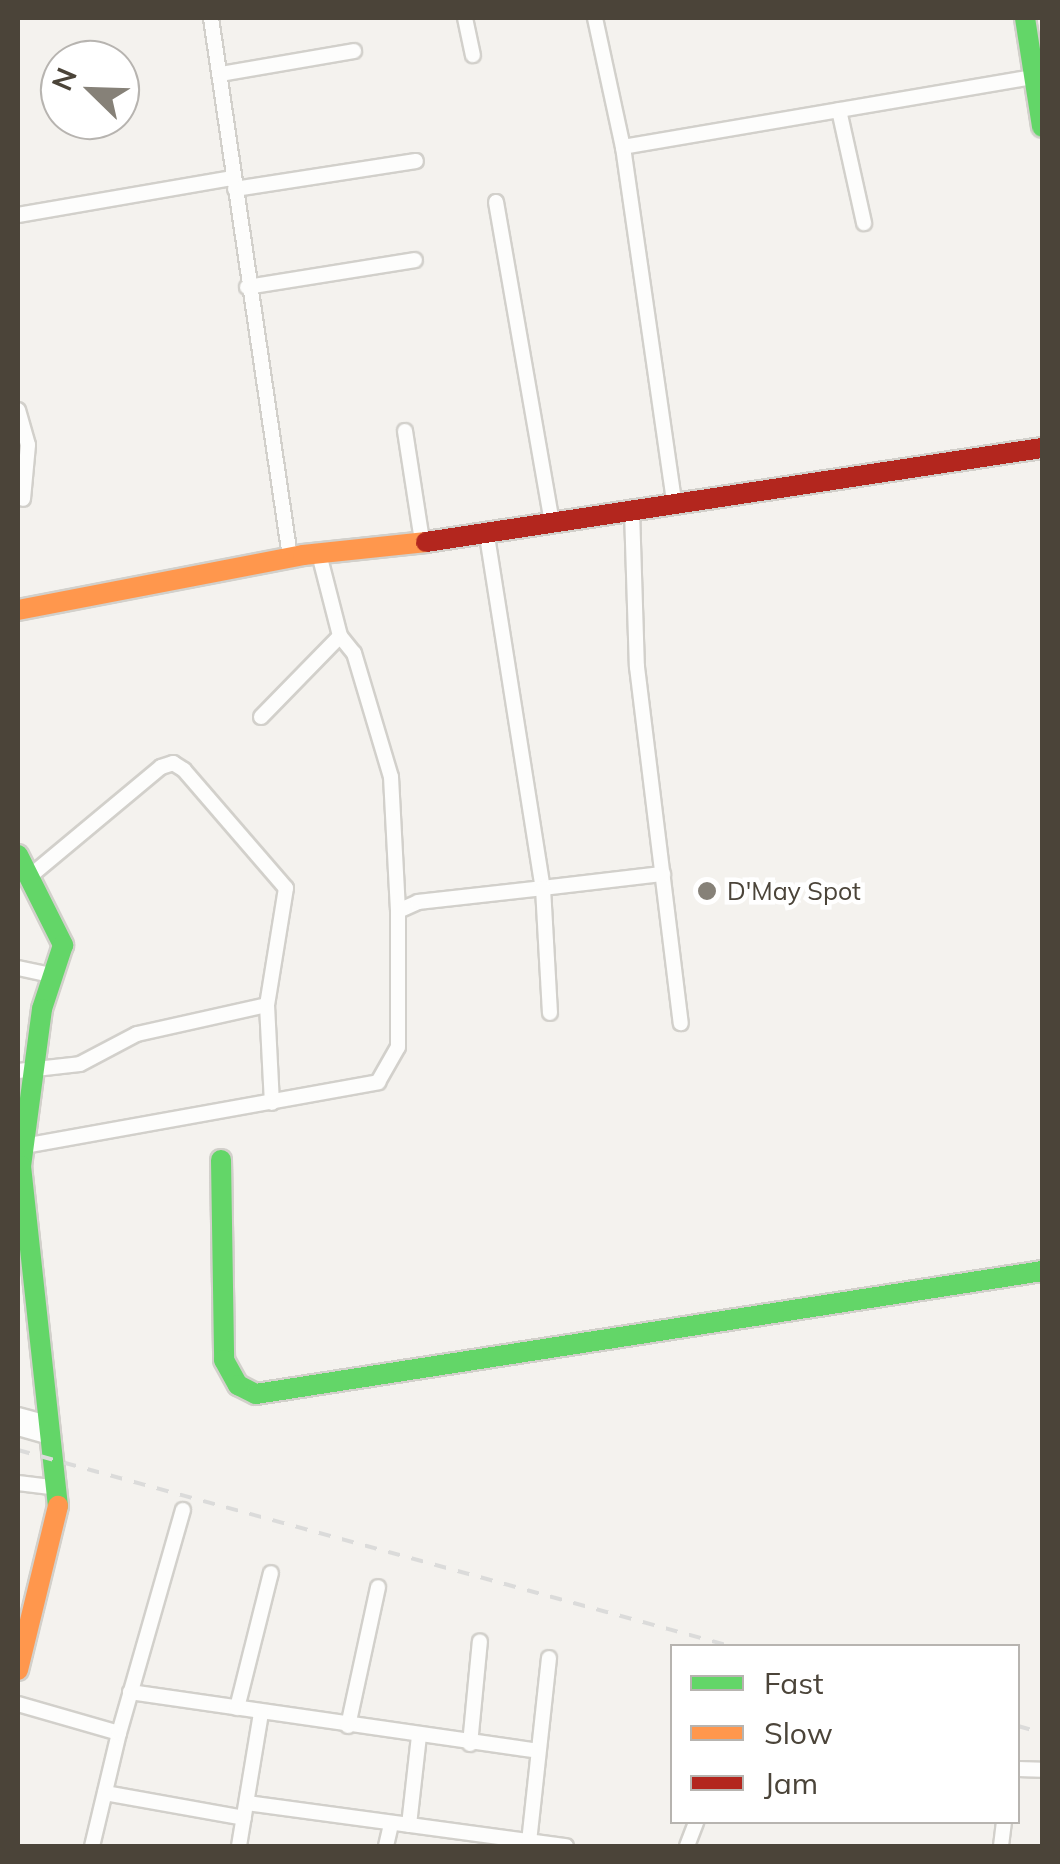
<!DOCTYPE html>
<style>
body{margin:0}
#map{position:relative;width:1060px;height:1864px;overflow:hidden;background:#f4f2ee;font-family:Mulish,sans-serif}
div>[style]{position:absolute}
.roads{filter:drop-shadow(2px 0 #d2d0cb) drop-shadow(-2px 0 #d2d0cb) drop-shadow(0 2px #d2d0cb) drop-shadow(0 -2px #d2d0cb)}
.street>*{height:14px;margin:-7px;padding:0 7px;transform-origin:7px;border-radius:7px;background:#fdfdfc}
.fast>*{height:20px;margin:-10px;padding:0 10px;transform-origin:10px;border-radius:10px;background:#63d668}
.slow>*{height:20px;margin:-10px;padding:0 10px;transform-origin:10px;border-radius:10px;background:#ff974d}
.jam>*{height:20px;margin:-10px;padding:0 10px;transform-origin:10px;border-radius:10px;background:#b3261e}
.rail>*{height:4px;margin-top:-2px;transform-origin:0;background:repeating-linear-gradient(90deg,#dbdbda 0 12px,transparent 0 24px)}
.dots>*{width:28px;height:28px;translate:-50% -50%;box-sizing:border-box;border:5px solid #fff;border-radius:50%}
span{translate:-50% -50%;white-space:nowrap;text-align:center;line-height:1.15;-webkit-text-stroke:9px #fff;paint-order:stroke}
.poi-label{font-size:25px;color:#4b4439}
.left{translate:0 -50%;text-align:left}
.frame{position:absolute;inset:0;border:20px solid #4b4439;pointer-events:none}
.legend{position:absolute;left:670px;top:1644px;width:350px;height:180px;box-sizing:border-box;background:#fff;border:2px solid #b7b4b0;margin:0;padding:12px 18px;list-style:none;font-size:30px;color:#4b4439}
.legend li{display:flex;align-items:center;gap:20px;height:50px}
.legend b{width:50px;border:2px solid #b7b4b0}
.north{position:absolute;left:40px;top:40px;width:100px;height:100px;box-sizing:border-box;background:#fff;border:2px solid #b7b4b0;border-radius:50%;rotate:293deg;font-size:28px;font-weight:700;line-height:40px;text-align:center;color:#4b4439}
.north::after{content:'';display:block;margin:auto;width:35px;height:45px;background:#868178;clip-path:polygon(50% 0,100% 100%,50% 72%,0 100%)}
</style>
<div id="map">
<div class="roads">
<div class="street">
<div style="left:211px;top:18px;width:545px;rotate:81.66deg"></div>
<div style="left:465px;top:18px;width:38px;rotate:78deg"></div>
<div style="left:595px;top:18px;width:132px;rotate:77.8deg"></div>
<div style="left:623px;top:147px;width:360px;rotate:81.8deg"></div>
<div style="left:221px;top:74px;width:135px;rotate:-9.8deg"></div>
<div style="left:839px;top:110px;width:116px;rotate:77.5deg"></div>
<div style="left:623px;top:147px;width:417px;rotate:-9.7deg"></div>
<div style="left:235px;top:189px;width:183px;rotate:-8.8deg"></div>
<div style="left:496px;top:202px;width:327px;rotate:80.1deg"></div>
<div style="left:18px;top:215px;width:218px;rotate:-9.8deg"></div>
<div style="left:247px;top:287px;width:170px;rotate:-9.1deg"></div>
<div style="left:18px;top:410px;width:36px;rotate:74deg"></div>
<div style="left:28px;top:445px;width:54px;rotate:95.3deg"></div>
<div style="left:405px;top:431px;width:111px;rotate:81.2deg"></div>
<div style="left:632px;top:511px;width:156px;rotate:88.2deg"></div>
<div style="left:637px;top:667px;width:359px;rotate:83deg"></div>
<div style="left:487px;top:536px;width:356px;rotate:81deg"></div>
<div style="left:543px;top:888px;width:121px;rotate:-6.7deg"></div>
<div style="left:319px;top:554px;width:85px;rotate:75.6deg"></div>
<div style="left:340px;top:636px;width:22px;rotate:51deg"></div>
<div style="left:354px;top:653px;width:129px;rotate:73.4deg"></div>
<div style="left:391px;top:777px;width:134px;rotate:87deg"></div>
<div style="left:398px;top:911px;width:22px;rotate:-24deg"></div>
<div style="left:418px;top:902px;width:126px;rotate:-6.4deg"></div>
<div style="left:543px;top:888px;width:125px;rotate:86.8deg"></div>
<div style="left:261px;top:717px;width:113px;rotate:-45.7deg"></div>
<div style="left:29px;top:877px;width:172px;rotate:-39.8deg"></div>
<div style="left:161px;top:767px;width:13px;rotate:-18deg"></div>
<div style="left:173px;top:763px;width:13px;rotate:32deg"></div>
<div style="left:184px;top:770px;width:156px;rotate:49.2deg"></div>
<div style="left:286px;top:888px;width:119px;rotate:99.2deg"></div>
<div style="left:267px;top:1005px;width:98px;rotate:87.1deg"></div>
<div style="left:18px;top:968px;width:33px;rotate:12deg"></div>
<div style="left:18px;top:1071px;width:62px;rotate:-6.4deg"></div>
<div style="left:80px;top:1064px;width:64px;rotate:-27.8deg"></div>
<div style="left:137px;top:1034px;width:133px;rotate:-12.6deg"></div>
<div style="left:24px;top:1146px;width:360px;rotate:-10.2deg"></div>
<div style="left:378px;top:1082px;width:40px;rotate:-60.3deg"></div>
<div style="left:398px;top:1047px;width:136px;rotate:-90deg"></div>
<div style="left:18px;top:1415px;width:28px;rotate:15deg"></div>
<div style="left:18px;top:1428px;width:33px;rotate:16deg"></div>
<div style="left:18px;top:1483px;width:39px;rotate:7deg"></div>
<div style="left:130px;top:1692px;width:411px;rotate:8.2deg"></div>
<div style="left:18px;top:1704px;width:105px;rotate:16deg"></div>
<div style="left:119px;top:1733px;width:116px;rotate:103.4deg"></div>
<div style="left:237px;top:1708px;width:139px;rotate:-75.9deg"></div>
<div style="left:348px;top:1726px;width:142px;rotate:-77.8deg"></div>
<div style="left:119px;top:1733px;width:232px;rotate:-74deg"></div>
<div style="left:470px;top:1744px;width:103px;rotate:-84.5deg"></div>
<div style="left:1018px;top:1769px;width:24px;rotate:2deg"></div>
<div style="left:105px;top:1793px;width:141px;rotate:10.2deg"></div>
<div style="left:247px;top:1803px;width:322px;rotate:7.7deg"></div>
<div style="left:409px;top:1825px;width:90px;rotate:-83.6deg"></div>
<div style="left:529px;top:1842px;width:185px;rotate:-83.8deg"></div>
<div style="left:239px;top:1846px;width:135px;rotate:-80.6deg"></div>
<div style="left:386px;top:1846px;width:23px;rotate:-77deg"></div>
<div style="left:687px;top:1846px;width:26px;rotate:-69deg"></div>
<div style="left:1001px;top:1846px;width:24px;rotate:-83deg"></div>
</div>
<div class="fast">
<div style="left:1025px;top:18px;width:110px;rotate:81.1deg"></div>
<div style="left:18px;top:855px;width:101px;rotate:63.4deg"></div>
<div style="left:63px;top:945px;width:67px;rotate:108.2deg"></div>
<div style="left:42px;top:1009px;width:158px;rotate:97.6deg"></div>
<div style="left:21px;top:1166px;width:342px;rotate:83.8deg"></div>
<div style="left:221px;top:1160px;width:200px;rotate:89.1deg"></div>
<div style="left:224px;top:1360px;width:29px;rotate:61deg"></div>
<div style="left:238px;top:1385px;width:20px;rotate:27deg"></div>
<div style="left:256px;top:1394px;width:796px;rotate:-8.89deg"></div>
</div>
<div class="slow">
<div style="left:18px;top:610px;width:290px;rotate:-10.9deg"></div>
<div style="left:303px;top:555px;width:124px;rotate:-6deg"></div>
<div style="left:18px;top:1670px;width:169px;rotate:-76.3deg"></div>
</div>
<div class="jam">
<div style="left:426px;top:542px;width:623px;rotate:-8.68deg"></div>
</div>
</div>
<div class="rail">
<div style="left:18px;top:1450px;width:738px;rotate:15.39deg"></div>
<div style="left:1018px;top:1726px;width:25px;rotate:16deg"></div>
</div>
<div class="dots">
<div style="left:707px;top:891px;background:#868178"></div>
</div>
<div class="poi-label">
<span class="left" style="left:727px;top:891px">D'May Spot</span>
</div>
<div class="frame"></div>
<ul class="legend">
<li><b style="height:12px;background:#63d668"></b>Fast</li>
<li><b style="height:12px;background:#ff974d"></b>Slow</li>
<li><b style="height:12px;background:#b3261e"></b>Jam</li>
</ul>
<div class="north">N</div>
</div>
